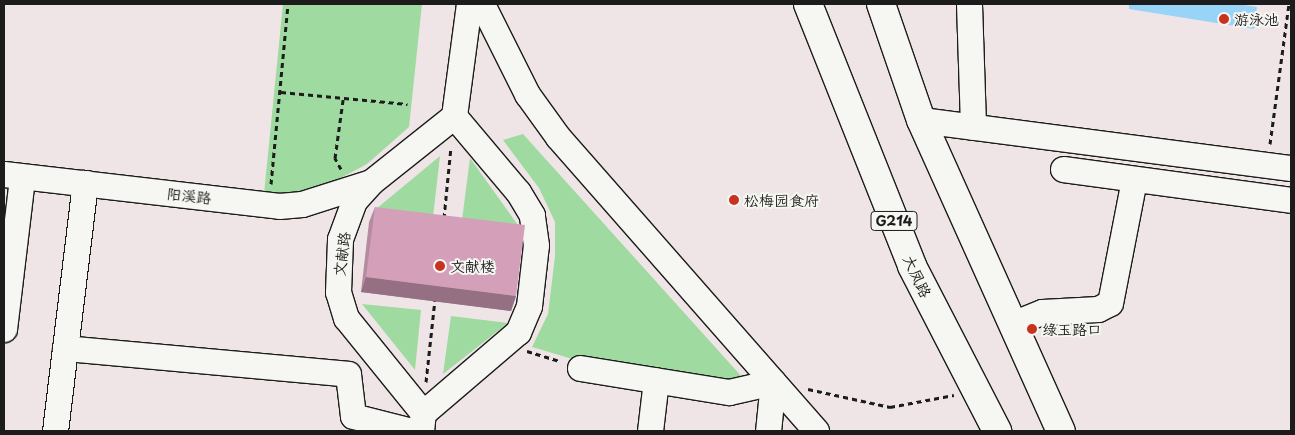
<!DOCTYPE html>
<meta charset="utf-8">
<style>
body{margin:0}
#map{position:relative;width:1295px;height:435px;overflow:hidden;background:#efe5e7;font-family:"Playpen Sans","LXGW WenKai TC",sans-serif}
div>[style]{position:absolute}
.green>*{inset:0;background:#9fdaa0}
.water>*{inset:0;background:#97d4f8}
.path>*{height:3px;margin-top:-1.5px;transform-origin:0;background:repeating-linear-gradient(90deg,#1c1c1c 0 5px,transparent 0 9px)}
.roads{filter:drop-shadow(1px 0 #1c1c1c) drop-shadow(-1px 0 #1c1c1c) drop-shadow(0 1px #1c1c1c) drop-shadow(0 -1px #1c1c1c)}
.minor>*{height:25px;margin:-12.5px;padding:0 12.5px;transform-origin:12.5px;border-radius:12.5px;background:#f6f6f2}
.highway>*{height:28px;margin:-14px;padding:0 14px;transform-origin:14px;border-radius:14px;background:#f6f6f2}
.wall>*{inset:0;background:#b68a9f}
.shaded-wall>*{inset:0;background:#947082}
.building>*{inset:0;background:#d4a0b9}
.dots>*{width:14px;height:14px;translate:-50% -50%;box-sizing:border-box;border:2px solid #f6f6f2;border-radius:50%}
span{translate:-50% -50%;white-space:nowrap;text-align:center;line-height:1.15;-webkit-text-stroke:4px #f6f6f2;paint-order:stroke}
.shield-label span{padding:1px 4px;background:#f6f6f2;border:1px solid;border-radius:4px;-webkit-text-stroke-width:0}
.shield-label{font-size:14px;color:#1c1c1c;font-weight:700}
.poi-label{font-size:15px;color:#1c1c1c}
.left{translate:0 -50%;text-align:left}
.street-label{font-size:15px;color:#1c1c1c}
.frame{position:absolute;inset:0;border:5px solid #1c1c1c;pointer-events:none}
</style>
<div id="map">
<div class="green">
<div style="clip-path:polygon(283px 4px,422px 4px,409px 127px,367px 164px,305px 197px,264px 194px)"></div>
<div style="clip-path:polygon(523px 134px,743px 378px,720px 386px,586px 363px,532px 347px,548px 314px,555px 256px,555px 222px,539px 188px,503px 140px)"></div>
<div style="clip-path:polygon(440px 156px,433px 217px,376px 209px)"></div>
<div style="clip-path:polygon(470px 158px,520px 228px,462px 220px)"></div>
<div style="clip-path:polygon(362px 304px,421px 310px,415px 370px)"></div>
<div style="clip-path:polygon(451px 316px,508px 323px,443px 374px)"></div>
</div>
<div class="water">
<div style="clip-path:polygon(1129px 4px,1238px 4px,1257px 7px,1254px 29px,1129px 9px)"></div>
</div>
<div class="path">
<div style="left:281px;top:92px;width:127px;rotate:5.4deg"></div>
<div style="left:1270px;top:144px;width:141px;rotate:-82.3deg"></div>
<div style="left:341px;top:169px;width:13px;rotate:-119deg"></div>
<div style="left:335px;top:158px;width:59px;rotate:-82.1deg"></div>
<div style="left:271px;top:184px;width:181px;rotate:-84.6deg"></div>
<div style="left:444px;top:218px;width:71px;rotate:-84.4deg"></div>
<div style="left:527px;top:351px;width:34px;rotate:17deg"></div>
<div style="left:426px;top:382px;width:83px;rotate:-83.8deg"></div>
<div style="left:808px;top:389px;width:84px;rotate:12.4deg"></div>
<div style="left:890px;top:407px;width:65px;rotate:-10.6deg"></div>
</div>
<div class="roads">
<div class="minor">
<div style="left:482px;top:4px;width:101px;rotate:63.4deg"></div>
<div style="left:527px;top:94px;width:53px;rotate:54.2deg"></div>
<div style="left:558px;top:137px;width:391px;rotate:48.7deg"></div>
<div style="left:969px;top:4px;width:123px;rotate:88.1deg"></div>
<div style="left:921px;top:120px;width:373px;rotate:7.4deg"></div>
<div style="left:1063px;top:169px;width:230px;rotate:7.7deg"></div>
<div style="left:4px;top:174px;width:277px;rotate:6.6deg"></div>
<div style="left:279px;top:206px;width:23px;rotate:-5deg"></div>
<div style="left:302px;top:204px;width:72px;rotate:-17.7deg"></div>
<div style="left:1012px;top:324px;width:32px;rotate:-22deg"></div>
<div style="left:1042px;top:312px;width:56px;rotate:-3.1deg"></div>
<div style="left:1098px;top:309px;width:13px;rotate:-27deg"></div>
<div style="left:1110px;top:303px;width:126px;rotate:-79deg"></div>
<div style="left:4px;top:329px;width:153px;rotate:-83.2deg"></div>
<div style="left:65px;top:348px;width:284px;rotate:5.2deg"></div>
<div style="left:348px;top:374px;width:42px;rotate:83.2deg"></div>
<div style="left:353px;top:416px;width:61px;rotate:14.3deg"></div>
<div style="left:580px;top:368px;width:151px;rotate:9.2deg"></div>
<div style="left:729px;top:392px;width:45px;rotate:-12.8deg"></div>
<div style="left:773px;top:382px;width:49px;rotate:95.8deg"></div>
<div style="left:423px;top:413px;width:122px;rotate:-129deg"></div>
<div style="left:346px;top:318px;width:27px;rotate:-107deg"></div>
<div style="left:338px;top:292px;width:53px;rotate:-87.8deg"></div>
<div style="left:340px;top:239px;width:40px;rotate:-69.8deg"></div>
<div style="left:354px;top:201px;width:25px;rotate:-48deg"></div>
<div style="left:371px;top:182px;width:106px;rotate:-38.5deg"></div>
<div style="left:55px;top:431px;width:250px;rotate:-83.1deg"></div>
<div style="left:421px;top:431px;width:18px;rotate:-84deg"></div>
<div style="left:423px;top:413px;width:125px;rotate:-40.5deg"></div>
<div style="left:518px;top:332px;width:28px;rotate:-67deg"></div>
<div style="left:529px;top:306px;width:61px;rotate:-83.5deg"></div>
<div style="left:536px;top:245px;width:30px;rotate:-98deg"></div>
<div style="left:532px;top:215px;width:27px;rotate:-121deg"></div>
<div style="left:518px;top:192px;width:99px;rotate:-130.1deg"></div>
<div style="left:454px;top:116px;width:113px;rotate:-82.4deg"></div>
<div style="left:650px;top:431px;width:51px;rotate:-83.3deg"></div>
</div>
<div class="highway">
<div style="left:808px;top:4px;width:282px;rotate:68.3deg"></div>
<div style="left:912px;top:266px;width:186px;rotate:62.7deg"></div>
<div style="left:881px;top:4px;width:123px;rotate:71deg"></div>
<div style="left:921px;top:120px;width:341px;rotate:65.8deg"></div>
</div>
</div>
<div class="wall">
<div style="clip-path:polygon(375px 207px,516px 296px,511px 311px,361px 292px,369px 222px)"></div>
</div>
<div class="shaded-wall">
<div style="clip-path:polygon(366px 277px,516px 296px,511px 311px,361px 292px)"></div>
</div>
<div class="building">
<div style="clip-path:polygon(375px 207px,525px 225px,516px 296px,366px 277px)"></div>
</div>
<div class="dots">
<div style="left:1224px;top:19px;background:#c8321e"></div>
<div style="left:734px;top:200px;background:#c8321e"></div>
<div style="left:440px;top:266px;background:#c8321e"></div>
<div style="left:1032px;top:329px;background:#c8321e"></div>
</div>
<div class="shield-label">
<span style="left:894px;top:221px">G214</span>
</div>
<div class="poi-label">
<span class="left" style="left:1234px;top:19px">游泳池</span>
<span class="left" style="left:744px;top:200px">松梅园食府</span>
<span class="left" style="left:450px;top:266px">文献楼</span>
<span class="left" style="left:1042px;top:329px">绿玉路口</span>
</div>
<div class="street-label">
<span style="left:189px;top:195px;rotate:6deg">阳溪路</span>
<span style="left:341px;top:254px;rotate:-83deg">文献路</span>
<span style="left:918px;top:276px;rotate:65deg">大凤路</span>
</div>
<div class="frame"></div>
</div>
